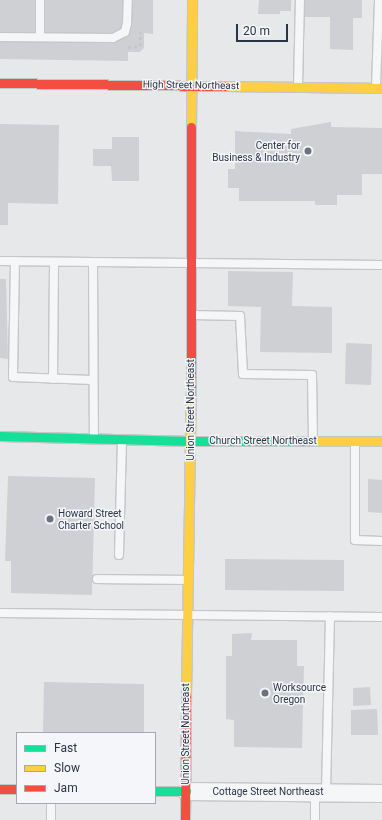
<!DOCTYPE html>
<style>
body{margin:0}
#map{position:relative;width:382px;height:820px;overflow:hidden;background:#e6e8ea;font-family:Roboto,sans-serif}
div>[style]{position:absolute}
.building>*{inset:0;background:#ced0d3}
.path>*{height:2.5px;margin-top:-1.25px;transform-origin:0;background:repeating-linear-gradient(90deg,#c5c6ca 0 3px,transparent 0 6px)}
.roads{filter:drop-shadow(1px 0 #c4c6c8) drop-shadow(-1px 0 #c4c6c8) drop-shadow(0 1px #c4c6c8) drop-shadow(0 -1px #c4c6c8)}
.lane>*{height:8px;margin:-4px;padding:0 4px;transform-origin:4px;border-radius:4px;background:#f5f6f7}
.street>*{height:17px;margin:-8.5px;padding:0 8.5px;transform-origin:8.5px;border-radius:8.5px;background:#f5f6f7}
.fast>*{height:9px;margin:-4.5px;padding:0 4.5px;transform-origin:4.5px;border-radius:4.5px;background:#16e098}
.slow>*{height:9px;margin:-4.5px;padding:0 4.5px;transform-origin:4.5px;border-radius:4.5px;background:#ffcf43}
.jam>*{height:9px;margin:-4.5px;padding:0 4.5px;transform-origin:4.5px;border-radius:4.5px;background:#f24e42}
.dots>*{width:11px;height:11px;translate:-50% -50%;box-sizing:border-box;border:2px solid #f4f6f9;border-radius:50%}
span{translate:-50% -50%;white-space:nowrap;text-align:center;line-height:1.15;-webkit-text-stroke:3px #f4f6f9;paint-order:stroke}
.street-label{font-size:10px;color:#2b3445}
.poi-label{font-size:10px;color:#2b3445}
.right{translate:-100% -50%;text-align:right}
.left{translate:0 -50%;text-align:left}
.legend{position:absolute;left:16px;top:732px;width:140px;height:72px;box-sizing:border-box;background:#f4f6f9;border:1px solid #a4a8b1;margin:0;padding:5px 7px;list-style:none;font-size:12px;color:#2b3445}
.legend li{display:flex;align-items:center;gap:8px;height:20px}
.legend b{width:20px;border:1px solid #a4a8b1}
.scale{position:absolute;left:236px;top:24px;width:52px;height:18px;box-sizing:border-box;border:2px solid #2b3445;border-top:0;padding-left:5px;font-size:12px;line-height:14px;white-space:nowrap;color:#2b3445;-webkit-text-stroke:3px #f4f6f9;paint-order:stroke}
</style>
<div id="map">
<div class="building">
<div style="clip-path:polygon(0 0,153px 0,153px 34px,144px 33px,144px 48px,140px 52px,128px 52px,128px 61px,0 59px)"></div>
<div style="clip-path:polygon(259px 0,291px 0,291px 11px,280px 11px,280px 14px,258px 14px)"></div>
<div style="clip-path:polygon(303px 0,362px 0,362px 18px,353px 18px,353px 50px,330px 49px,330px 17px,303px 17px)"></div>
<div style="clip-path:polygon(331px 122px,331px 127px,382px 128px,382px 174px,362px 174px,362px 195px,337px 195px,337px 205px,315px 205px,315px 201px,239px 201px,239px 188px,228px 188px,228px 169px,235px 169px,235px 131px,291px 134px,291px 129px)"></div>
<div style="clip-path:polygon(0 124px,59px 125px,58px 204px,8px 203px,8px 225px,0 225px)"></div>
<div style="clip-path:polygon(112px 137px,139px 137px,139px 181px,112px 181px,111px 166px,93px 166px,93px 149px,112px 149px)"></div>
<div style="clip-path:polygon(228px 271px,293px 272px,292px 306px,332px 307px,332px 353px,260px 352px,261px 307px,228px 306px)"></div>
<div style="clip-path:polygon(0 279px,6px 279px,8px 359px,0 358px)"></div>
<div style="clip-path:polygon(346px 343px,372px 344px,371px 385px,345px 384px)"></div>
<div style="clip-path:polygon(8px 476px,95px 478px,92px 595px,11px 593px,11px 561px,5px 561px)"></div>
<div style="clip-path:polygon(368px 479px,382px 480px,382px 513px,368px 512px)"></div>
<div style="clip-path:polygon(225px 559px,344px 560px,344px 591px,225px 590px)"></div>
<div style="clip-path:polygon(252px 633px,251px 640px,297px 640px,297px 666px,304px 666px,302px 748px,234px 747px,234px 720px,226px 719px,226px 656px,232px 656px,232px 634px)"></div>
<div style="clip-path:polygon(44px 682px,144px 684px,144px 733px,43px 733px)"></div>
<div style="clip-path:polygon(370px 687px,371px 705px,353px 706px,353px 688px)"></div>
<div style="clip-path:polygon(377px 709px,378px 735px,351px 735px,351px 710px)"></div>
</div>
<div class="path">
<div style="left:128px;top:47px;width:12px;rotate:-5deg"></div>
<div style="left:140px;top:46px;width:14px;rotate:-90deg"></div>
</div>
<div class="roads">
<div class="lane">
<div style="left:0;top:37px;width:113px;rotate:0.5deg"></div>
<div style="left:113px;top:38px;width:13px;rotate:-27deg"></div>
<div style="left:125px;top:32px;width:9px;rotate:-77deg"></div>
<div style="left:127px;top:23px;width:23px;rotate:-88deg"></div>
<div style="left:40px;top:37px;width:37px;rotate:-90deg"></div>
<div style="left:298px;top:86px;width:86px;rotate:-88.7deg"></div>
<div style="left:376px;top:87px;width:87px;rotate:-88deg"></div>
<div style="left:0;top:261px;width:382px;rotate:0.6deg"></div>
<div style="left:15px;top:261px;width:116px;rotate:91deg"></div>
<div style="left:13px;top:377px;width:79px;rotate:2.2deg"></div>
<div style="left:93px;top:262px;width:175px;rotate:89.7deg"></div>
<div style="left:192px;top:315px;width:48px;rotate:1.2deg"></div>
<div style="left:240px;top:316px;width:58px;rotate:87deg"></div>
<div style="left:243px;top:374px;width:69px;rotate:0.8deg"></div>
<div style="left:312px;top:375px;width:66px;rotate:89.1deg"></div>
<div style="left:53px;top:379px;width:117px;rotate:-89.5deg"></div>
<div style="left:355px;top:442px;width:98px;rotate:90deg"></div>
<div style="left:355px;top:540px;width:27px;rotate:2deg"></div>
<div style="left:119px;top:555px;width:115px;rotate:-88.5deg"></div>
<div style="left:97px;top:579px;width:90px;rotate:0.6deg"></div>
<div style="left:0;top:613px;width:382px;rotate:0.6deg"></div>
<div style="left:326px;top:792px;width:176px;rotate:-88.7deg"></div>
<div style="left:51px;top:820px;width:17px;rotate:-90deg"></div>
<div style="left:315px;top:820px;width:28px;rotate:-90deg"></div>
</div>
<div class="street">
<div style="left:186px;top:791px;width:196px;rotate:0.6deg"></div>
</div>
<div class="fast">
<div style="left:0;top:436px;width:191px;rotate:1.5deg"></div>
<div style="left:191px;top:441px;width:121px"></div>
<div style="left:155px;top:791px;width:31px"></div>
</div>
<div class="slow">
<div style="left:225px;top:86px;width:157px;rotate:0.7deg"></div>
<div style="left:191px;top:127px;width:127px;rotate:-89.5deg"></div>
<div style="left:312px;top:441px;width:70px"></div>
<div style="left:186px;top:695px;width:302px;rotate:-89.1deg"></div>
</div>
<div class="jam">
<div style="left:0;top:83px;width:225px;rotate:0.8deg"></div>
<div style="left:191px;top:393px;width:266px;rotate:-90deg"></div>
<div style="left:0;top:789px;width:17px"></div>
<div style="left:185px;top:820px;width:125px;rotate:-89.5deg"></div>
</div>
</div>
<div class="dots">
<div style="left:308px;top:151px;background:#6c737f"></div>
<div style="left:50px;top:519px;background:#6c737f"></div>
<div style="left:265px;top:693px;background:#6c737f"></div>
</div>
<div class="street-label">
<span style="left:191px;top:85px;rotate:1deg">High Street Northeast</span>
<span style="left:191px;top:410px;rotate:-90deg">Union Street Northeast</span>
<span style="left:263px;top:441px">Church Street Northeast</span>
<span style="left:186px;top:734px;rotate:-90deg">Union Street Northeast</span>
<span style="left:268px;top:792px">Cottage Street Northeast</span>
</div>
<div class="poi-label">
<span class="right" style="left:300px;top:151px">Center for<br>Business &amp; Industry</span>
<span class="left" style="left:58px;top:519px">Howard Street<br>Charter School</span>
<span class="left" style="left:273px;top:693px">Worksource<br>Oregon</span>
</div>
<ul class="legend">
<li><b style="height:5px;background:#16e098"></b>Fast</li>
<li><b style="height:5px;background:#ffcf43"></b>Slow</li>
<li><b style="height:5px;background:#f24e42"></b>Jam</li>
</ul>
<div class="scale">20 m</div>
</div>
